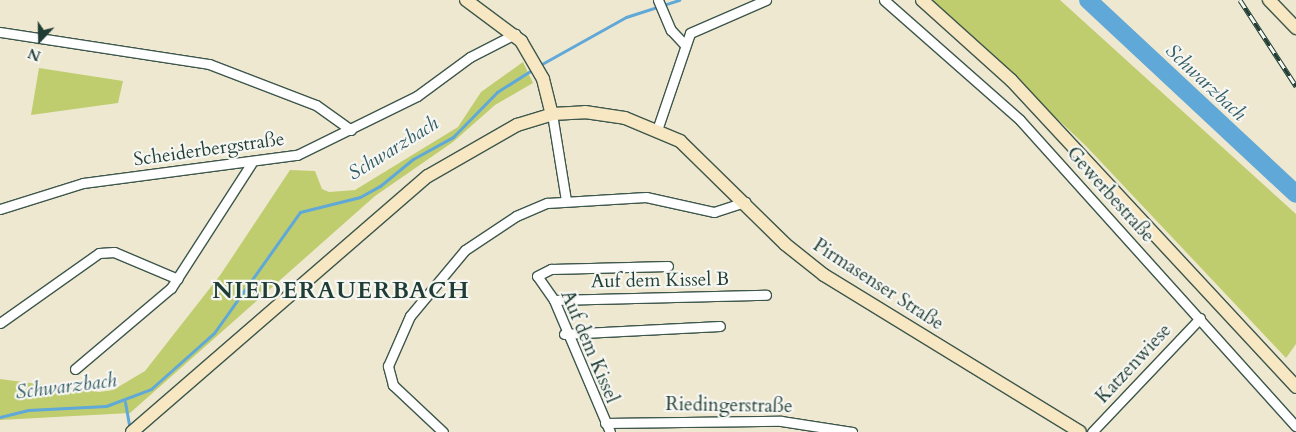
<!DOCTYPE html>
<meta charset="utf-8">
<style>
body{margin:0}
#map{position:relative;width:1296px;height:432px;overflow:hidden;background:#efe8d1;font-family:Cardo,serif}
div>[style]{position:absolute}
.green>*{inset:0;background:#bfcd6f}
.stream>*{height:3px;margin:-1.5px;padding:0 1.5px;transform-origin:1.5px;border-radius:1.5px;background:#60a8d7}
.river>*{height:18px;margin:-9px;padding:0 9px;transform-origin:9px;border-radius:9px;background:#60a8d7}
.roads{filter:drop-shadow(1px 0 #3e574c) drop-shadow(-1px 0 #3e574c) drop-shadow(0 1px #3e574c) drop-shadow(0 -1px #3e574c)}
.street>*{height:9px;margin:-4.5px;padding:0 4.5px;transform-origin:4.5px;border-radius:4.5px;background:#fff}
.secondary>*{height:12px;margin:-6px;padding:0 6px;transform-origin:6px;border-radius:6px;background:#f7e8c3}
.rail>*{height:5px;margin-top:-2.5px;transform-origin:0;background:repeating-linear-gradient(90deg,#f6f6f2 0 9px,#1f3d34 0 18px);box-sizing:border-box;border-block:1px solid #1f3d34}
span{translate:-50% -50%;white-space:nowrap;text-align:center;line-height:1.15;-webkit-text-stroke:4.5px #f6f6f2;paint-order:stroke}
.street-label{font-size:19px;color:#1f3d34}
.water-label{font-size:20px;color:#325d65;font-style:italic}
.district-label{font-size:24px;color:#1f3d34;font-weight:700;letter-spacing:1px}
.north{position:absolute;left:15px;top:15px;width:50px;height:50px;-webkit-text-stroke:4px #f6f6f2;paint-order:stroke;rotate:201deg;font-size:14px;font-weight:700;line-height:20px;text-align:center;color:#1f3d34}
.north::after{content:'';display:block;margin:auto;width:18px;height:22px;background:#1f3d34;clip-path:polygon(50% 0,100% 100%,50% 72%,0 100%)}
</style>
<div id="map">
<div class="green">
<div style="clip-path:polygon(932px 0,1060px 0,1296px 214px,1296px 344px,1286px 358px,1086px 146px)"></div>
<div style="clip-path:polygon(523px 62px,533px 83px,495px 105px,453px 142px,375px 196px,130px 413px,0 420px,0 379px,99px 392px,113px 390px,145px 371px,221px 274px,290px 170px,315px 171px,322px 189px,329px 192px,355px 190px,458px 127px,481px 92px)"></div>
<div style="clip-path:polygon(39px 68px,123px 81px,118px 103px,31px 115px)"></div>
</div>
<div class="stream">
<div style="left:540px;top:65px;width:98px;rotate:-29.2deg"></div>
<div style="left:626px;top:17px;width:56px;rotate:-17.8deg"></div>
<div style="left:125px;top:402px;width:27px;rotate:80deg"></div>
<div style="left:0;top:417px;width:29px;rotate:-14deg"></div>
<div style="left:28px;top:410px;width:78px;rotate:-2.9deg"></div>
<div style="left:106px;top:406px;width:48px;rotate:-20.7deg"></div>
<div style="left:151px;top:389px;width:84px;rotate:-41.6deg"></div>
<div style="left:214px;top:333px;width:148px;rotate:-54.6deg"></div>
<div style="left:300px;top:212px;width:62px;rotate:-14deg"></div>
<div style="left:360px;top:197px;width:23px;rotate:-29deg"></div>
<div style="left:380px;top:186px;width:43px;rotate:-39.3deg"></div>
<div style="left:413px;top:159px;width:46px;rotate:-28.8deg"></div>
<div style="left:453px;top:137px;width:63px;rotate:-45.6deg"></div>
<div style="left:497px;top:92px;width:45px;rotate:-32.3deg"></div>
</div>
<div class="river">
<div style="left:1088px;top:0;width:284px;rotate:43deg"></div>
</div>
<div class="roads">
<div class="street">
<div style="left:658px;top:0;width:33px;rotate:67deg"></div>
<div style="left:671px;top:30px;width:19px;rotate:47deg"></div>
<div style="left:884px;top:0;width:181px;rotate:41.4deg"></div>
<div style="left:1020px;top:120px;width:412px;rotate:48deg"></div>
<div style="left:0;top:32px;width:211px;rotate:8.7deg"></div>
<div style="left:209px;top:64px;width:115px;rotate:21deg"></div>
<div style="left:316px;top:105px;width:43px;rotate:35.5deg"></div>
<div style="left:552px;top:114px;width:87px;rotate:80.8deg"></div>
<div style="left:657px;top:130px;width:102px;rotate:-71.2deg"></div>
<div style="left:690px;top:33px;width:83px;rotate:-23.5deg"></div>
<div style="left:0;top:209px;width:87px;rotate:-17.4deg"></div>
<div style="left:83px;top:183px;width:216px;rotate:-7.5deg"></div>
<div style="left:297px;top:155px;width:134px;rotate:-26.2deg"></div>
<div style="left:417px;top:96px;width:66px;rotate:-36.3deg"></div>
<div style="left:470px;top:57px;width:51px;rotate:-27.1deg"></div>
<div style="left:554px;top:300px;width:212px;rotate:-1.4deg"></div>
<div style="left:0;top:323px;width:121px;rotate:-35.3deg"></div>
<div style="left:99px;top:253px;width:15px;rotate:-4deg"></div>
<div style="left:114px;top:252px;width:69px;rotate:22.9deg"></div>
<div style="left:564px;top:334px;width:156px;rotate:-2.9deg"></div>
<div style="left:75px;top:369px;width:126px;rotate:-40.2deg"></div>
<div style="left:171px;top:288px;width:148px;rotate:-57.2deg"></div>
<div style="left:605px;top:423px;width:176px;rotate:-0.7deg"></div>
<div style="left:781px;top:421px;width:72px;rotate:8.8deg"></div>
<div style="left:443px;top:432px;width:69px;rotate:-136.8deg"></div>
<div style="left:393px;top:385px;width:20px;rotate:-105deg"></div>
<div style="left:388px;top:366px;width:55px;rotate:-66.3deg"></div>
<div style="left:410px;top:316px;width:86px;rotate:-50.2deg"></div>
<div style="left:465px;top:250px;width:61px;rotate:-33.7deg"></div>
<div style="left:516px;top:216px;width:34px;rotate:-23deg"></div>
<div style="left:547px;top:203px;width:99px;rotate:-3.5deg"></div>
<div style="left:646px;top:197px;width:70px;rotate:12.4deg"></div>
<div style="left:714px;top:212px;width:33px;rotate:-18deg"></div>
<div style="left:610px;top:432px;width:143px;rotate:-113deg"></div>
<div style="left:554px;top:300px;width:29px;rotate:-125deg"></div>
<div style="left:537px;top:276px;width:16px;rotate:-27deg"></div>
<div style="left:551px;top:269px;width:117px;rotate:-1.5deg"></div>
<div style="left:1092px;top:432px;width:157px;rotate:-46.5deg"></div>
</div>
<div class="secondary">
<div style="left:466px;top:0;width:69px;rotate:36.7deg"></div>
<div style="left:521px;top:41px;width:44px;rotate:59.9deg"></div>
<div style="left:543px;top:79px;width:36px;rotate:76deg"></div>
<div style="left:922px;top:0;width:120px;rotate:42deg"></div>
<div style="left:1011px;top:80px;width:419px;rotate:47.1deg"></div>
<div style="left:1269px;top:0;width:39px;rotate:46deg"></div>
<div style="left:132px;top:432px;width:391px;rotate:-40.9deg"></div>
<div style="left:428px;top:176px;width:103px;rotate:-29.8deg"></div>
<div style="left:517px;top:125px;width:37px;rotate:-17deg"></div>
<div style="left:552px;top:114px;width:33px;rotate:-3deg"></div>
<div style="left:585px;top:112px;width:40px;rotate:8.5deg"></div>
<div style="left:625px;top:118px;width:60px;rotate:22.7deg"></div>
<div style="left:680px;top:141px;width:147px;rotate:44.4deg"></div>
<div style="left:785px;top:244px;width:50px;rotate:38.5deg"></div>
<div style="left:824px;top:275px;width:300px;rotate:31.5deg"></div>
</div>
</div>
<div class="rail">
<div style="left:1240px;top:0;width:103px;rotate:56.9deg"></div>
</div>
<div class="street-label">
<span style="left:209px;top:150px;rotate:-8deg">Scheiderbergstraße</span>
<span style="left:1110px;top:195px;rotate:48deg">Gewerbestraße</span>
<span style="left:660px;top:281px;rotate:-1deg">Auf dem Kissel B</span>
<span style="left:878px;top:285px;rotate:33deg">Pirmasenser Straße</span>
<span style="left:589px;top:347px;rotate:67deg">Auf dem Kissel</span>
<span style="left:1134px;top:364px;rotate:-47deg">Katzenwiese</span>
<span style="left:729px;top:406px;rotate:1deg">Riedingerstraße</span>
</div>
<div class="water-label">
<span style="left:1206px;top:82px;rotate:43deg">Schwarzbach</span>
<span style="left:393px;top:148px;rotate:-32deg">Schwarzbach</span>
<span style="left:66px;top:386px;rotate:-7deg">Schwarzbach</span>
</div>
<div class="district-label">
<span style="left:341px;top:291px">NIEDERAUERBACH</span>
</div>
<div class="north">N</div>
</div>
